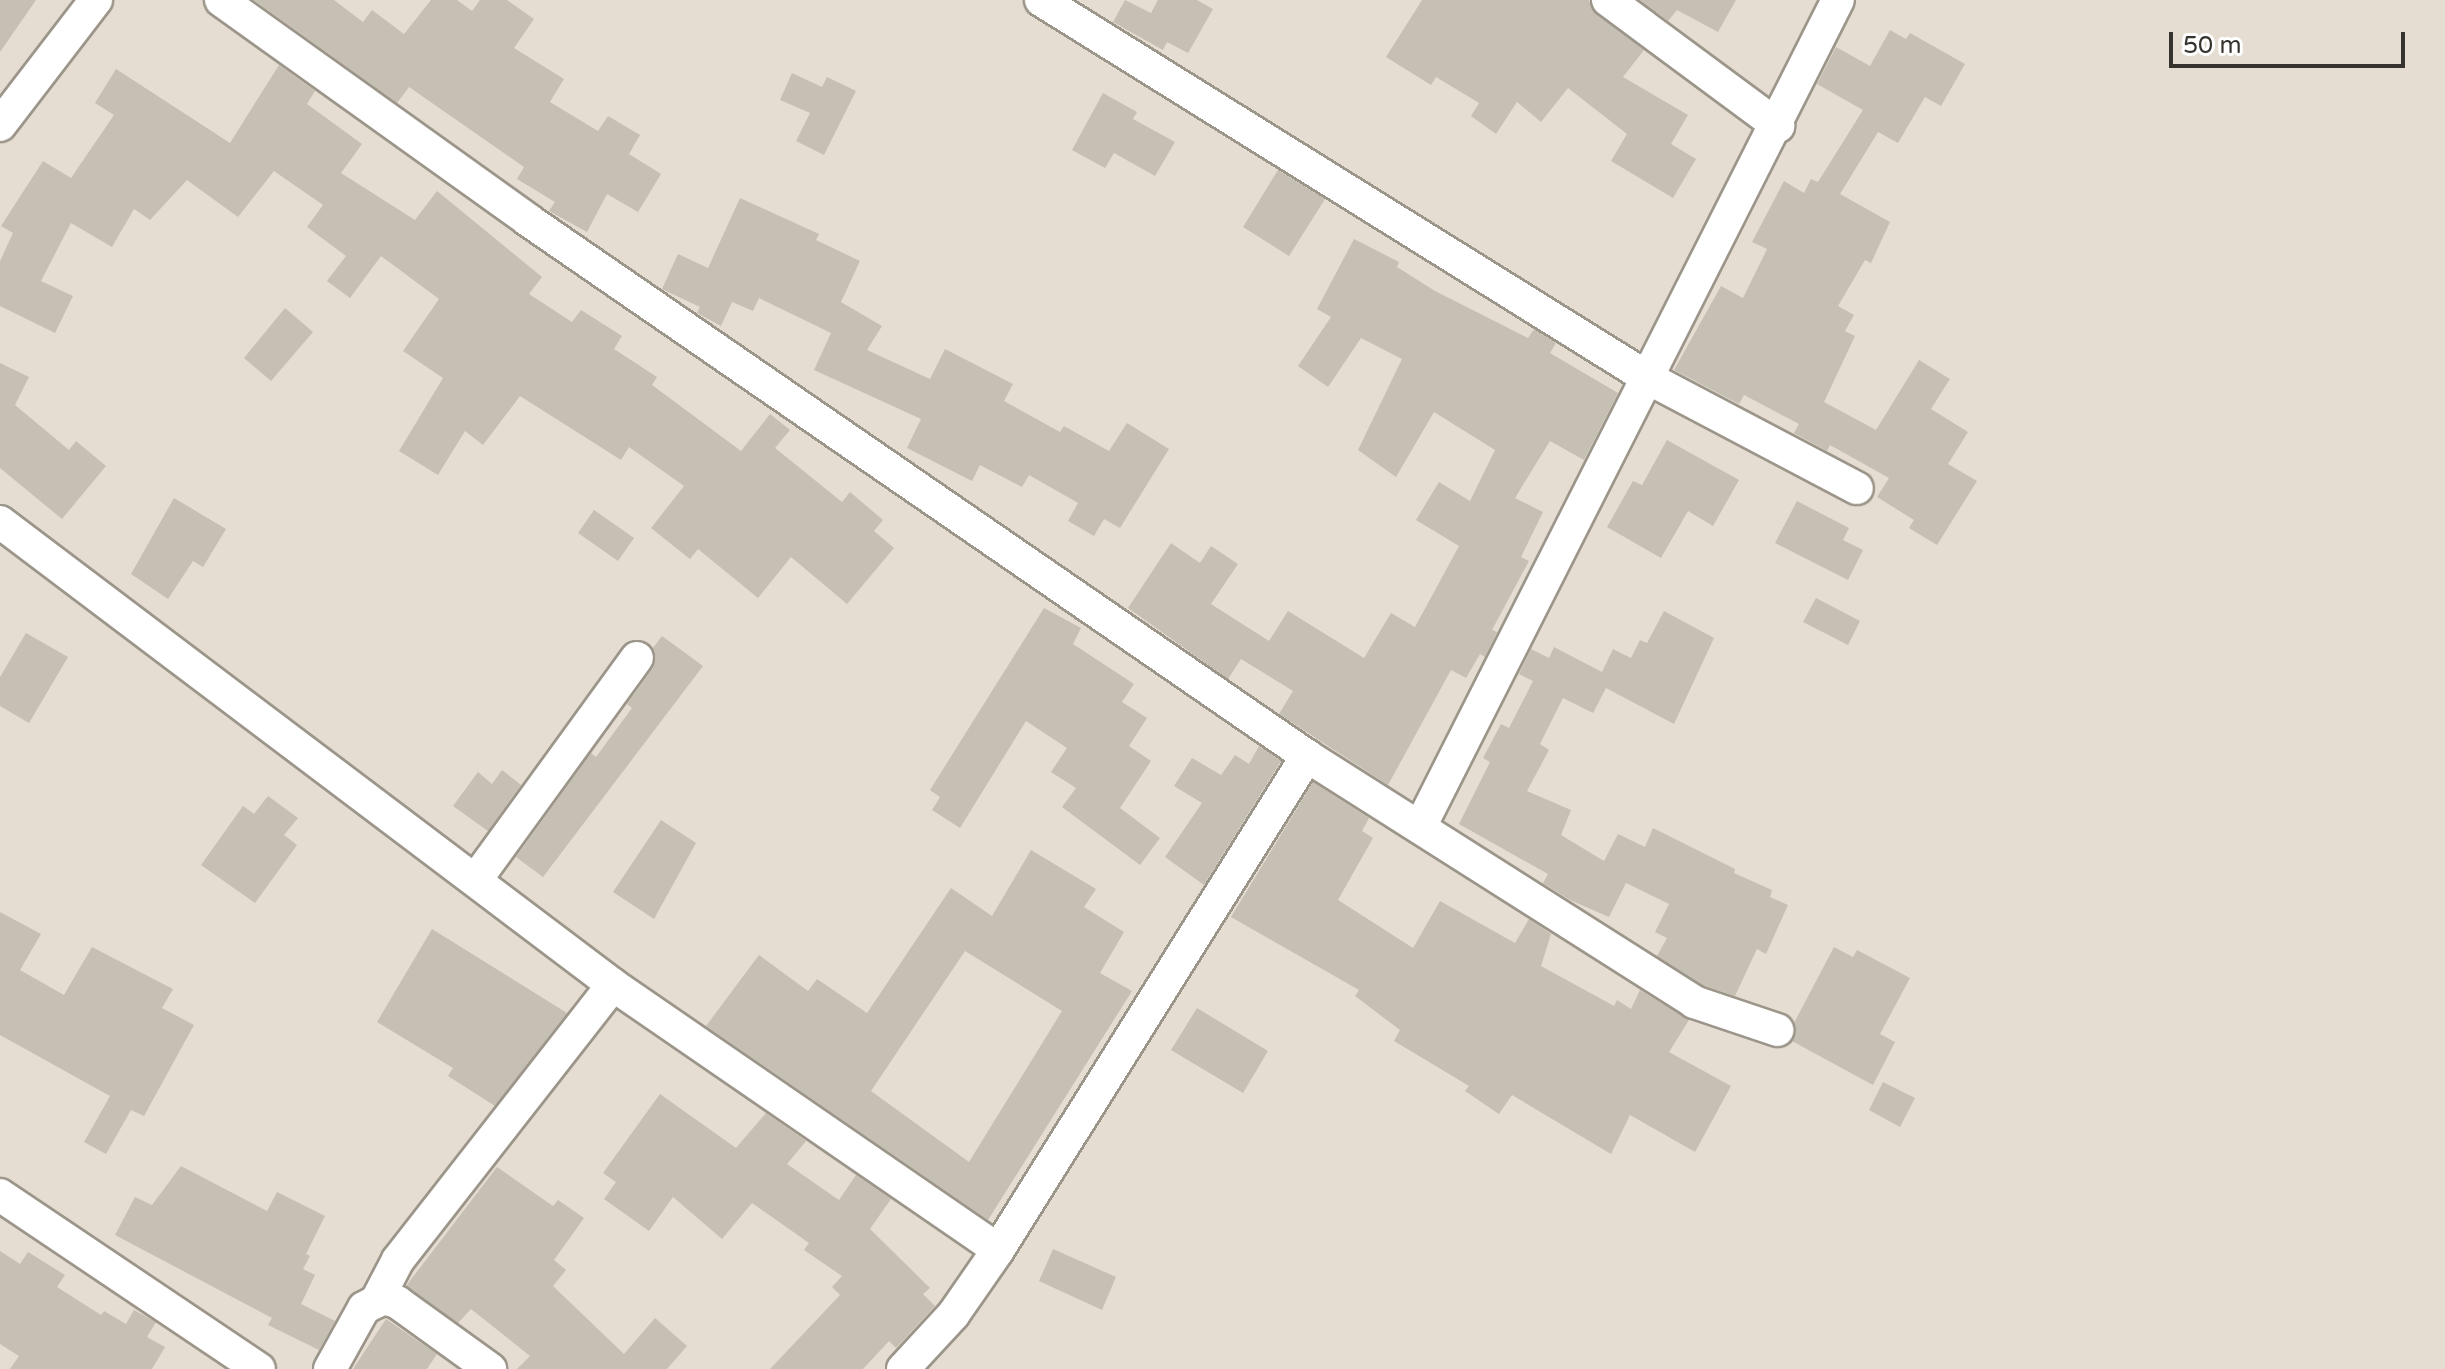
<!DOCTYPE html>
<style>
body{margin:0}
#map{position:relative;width:2445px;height:1369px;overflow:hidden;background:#e5ddd2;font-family:"Varela Round",sans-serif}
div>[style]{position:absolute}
.building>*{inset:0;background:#c6bfb3}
.roads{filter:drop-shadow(2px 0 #9c958a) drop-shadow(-2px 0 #9c958a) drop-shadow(0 2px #9c958a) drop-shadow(0 -2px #9c958a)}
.minor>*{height:32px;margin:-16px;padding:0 16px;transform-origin:16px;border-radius:16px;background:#fff}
span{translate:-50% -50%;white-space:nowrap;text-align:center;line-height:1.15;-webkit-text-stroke:7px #fff;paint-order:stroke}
.scale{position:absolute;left:2169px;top:32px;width:236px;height:36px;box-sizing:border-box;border:4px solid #36332e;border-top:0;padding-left:10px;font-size:24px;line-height:28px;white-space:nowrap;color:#36332e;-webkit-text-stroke:6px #fff;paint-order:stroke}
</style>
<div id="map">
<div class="building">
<div style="clip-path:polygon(0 0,36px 0,0 52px)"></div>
<div style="clip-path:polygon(254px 0,334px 0,363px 22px,372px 10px,404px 34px,431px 0,457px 0,472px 11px,480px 0,507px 0,534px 19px,514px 48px,564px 79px,550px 102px,598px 131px,608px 116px,640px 135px,629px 154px,661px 174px,638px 212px,607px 194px,587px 232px,549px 211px,555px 202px,517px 179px,524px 167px,409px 87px,397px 103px)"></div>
<div style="clip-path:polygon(1125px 0,1151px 13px,1158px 0,1197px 0,1213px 9px,1188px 53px,1167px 42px,1163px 50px,1113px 22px)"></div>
<div style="clip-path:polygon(1422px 0,1589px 0,1597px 15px,1644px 50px,1623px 77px,1688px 115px,1671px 144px,1696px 159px,1673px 198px,1611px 161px,1627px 134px,1568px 88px,1541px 122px,1517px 102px,1496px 134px,1471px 116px,1479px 103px,1436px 77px,1431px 85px,1386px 57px)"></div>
<div style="clip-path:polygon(1640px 0,1736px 0,1718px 32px,1677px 10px,1668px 21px)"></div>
<div style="clip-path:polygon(1890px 30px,1906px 39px,1910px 33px,1965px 64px,1941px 106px,1925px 97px,1898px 143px,1878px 132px,1840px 194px,1890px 222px,1871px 263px,1865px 260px,1838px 306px,1854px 315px,1845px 331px,1855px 336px,1824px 402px,1876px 430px,1919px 360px,1950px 379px,1931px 409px,1968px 432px,1948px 464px,1977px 481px,1937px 545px,1909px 528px,1914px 520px,1877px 497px,1889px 478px,1830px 445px,1827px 451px,1794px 433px,1799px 424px,1744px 395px,1739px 404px,1674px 370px,1721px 286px,1743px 298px,1767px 249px,1752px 242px,1784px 181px,1804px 193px,1811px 179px,1818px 182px,1863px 110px,1817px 84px,1836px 47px,1870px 66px)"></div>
<div style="clip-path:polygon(279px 65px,315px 91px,307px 104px,362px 144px,341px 173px,415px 220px,437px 191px,542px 277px,529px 294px,572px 322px,581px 310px,622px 336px,614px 349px,657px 377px,652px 385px,741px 451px,770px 414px,790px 430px,775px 448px,842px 502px,850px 492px,883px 520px,874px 531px,894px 548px,847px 604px,791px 557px,758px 598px,698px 549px,690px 559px,651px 528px,684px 486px,629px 447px,621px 460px,520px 396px,483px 445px,465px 431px,438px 475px,399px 451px,443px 378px,403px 351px,439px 299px,381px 256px,350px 298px,327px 281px,346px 256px,307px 227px,323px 205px,274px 171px,238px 217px,187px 180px,150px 220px,134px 209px,112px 247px,71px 223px,41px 281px,73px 296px,55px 333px,0 306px,0 261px,13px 233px,1px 226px,43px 161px,71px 178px,114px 115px,95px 103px,116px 69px,230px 143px)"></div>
<div style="clip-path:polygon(792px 73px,822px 87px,827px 77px,856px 91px,824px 155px,796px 141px,810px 113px,780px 100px)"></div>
<div style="clip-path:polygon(1103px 93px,1137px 112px,1133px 119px,1175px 142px,1155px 176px,1114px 153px,1105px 168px,1072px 150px)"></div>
<div style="clip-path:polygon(1278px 170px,1325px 199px,1289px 256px,1243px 227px)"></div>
<div style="clip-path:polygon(740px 198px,819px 234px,816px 240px,860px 261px,841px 302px,882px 326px,867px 350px,930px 379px,945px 349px,1013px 384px,1004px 401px,1060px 432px,1064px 426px,1109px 451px,1127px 423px,1169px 449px,1120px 528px,1104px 519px,1094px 536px,1068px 521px,1078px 503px,1029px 475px,1022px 487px,980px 465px,972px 481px,907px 448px,921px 419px,814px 370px,831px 333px,759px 298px,753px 311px,732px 302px,721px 326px,697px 313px,700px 307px,662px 289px,678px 254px,708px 268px)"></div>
<div style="clip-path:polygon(1354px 239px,1399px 262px,1397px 267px,1435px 291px,1528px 338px,1534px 329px,1556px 343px,1550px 353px,1618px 393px,1584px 460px,1550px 441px,1515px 498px,1543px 512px,1521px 557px,1529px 561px,1492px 630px,1497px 632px,1485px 657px,1480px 654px,1466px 678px,1451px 670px,1388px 785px,1279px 714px,1293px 691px,1241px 659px,1228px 679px,1128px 608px,1171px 543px,1200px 563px,1211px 546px,1238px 564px,1211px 604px,1269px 641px,1288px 611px,1364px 658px,1391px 613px,1415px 627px,1459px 546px,1416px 520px,1439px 482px,1470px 501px,1495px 450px,1434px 412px,1396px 477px,1358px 450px,1402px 359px,1361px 338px,1328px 387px,1298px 366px,1331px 317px,1317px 309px)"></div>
<div style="clip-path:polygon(285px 308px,313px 332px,271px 381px,244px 358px)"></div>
<div style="clip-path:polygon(0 363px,29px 377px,15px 405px,69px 450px,76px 441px,106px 466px,62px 519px,0 468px)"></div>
<div style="clip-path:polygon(1667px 440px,1739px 480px,1713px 526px,1688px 511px,1661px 558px,1607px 527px,1633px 481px,1642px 485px)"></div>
<div style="clip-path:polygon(174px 498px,226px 529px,203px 567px,193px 561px,168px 599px,131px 574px)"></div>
<div style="clip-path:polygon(1797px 501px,1849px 528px,1843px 540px,1863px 550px,1848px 580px,1775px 543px)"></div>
<div style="clip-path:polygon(594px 510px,634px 538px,618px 561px,578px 533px)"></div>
<div style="clip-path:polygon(1816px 598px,1860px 621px,1848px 645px,1803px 622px)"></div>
<div style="clip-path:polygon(1044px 608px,1081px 628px,1073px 644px,1134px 684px,1122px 702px,1147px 718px,1129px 746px,1151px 761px,1120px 808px,1160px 838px,1140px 865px,1062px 807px,1076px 788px,1051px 772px,1067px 748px,1026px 721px,960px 828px,932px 810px,940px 797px,930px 790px)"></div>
<div style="clip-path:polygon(1664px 611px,1714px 638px,1674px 724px,1606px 688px,1593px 713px,1563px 698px,1540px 744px,1549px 750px,1527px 791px,1571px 810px,1561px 835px,1604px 861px,1618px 834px,1645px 847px,1653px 828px,1735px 869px,1734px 873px,1772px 890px,1770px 897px,1788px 905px,1766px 954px,1757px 949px,1735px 996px,1702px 985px,1657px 956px,1667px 938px,1655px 932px,1669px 904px,1626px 883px,1609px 917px,1570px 900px,1543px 883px,1548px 874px,1459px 824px,1490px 762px,1483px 758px,1501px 724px,1509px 728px,1533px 681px,1519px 674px,1531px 649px,1549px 658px,1554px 647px,1602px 672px,1613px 649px,1631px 658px,1640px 640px,1647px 643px)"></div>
<div style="clip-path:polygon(26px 633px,68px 657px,29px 723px,0 706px,0 677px)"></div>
<div style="clip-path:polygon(662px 636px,703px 666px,543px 877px,516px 857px,591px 753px,596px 757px,632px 708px,627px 704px,653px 668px,653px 648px)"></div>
<div style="clip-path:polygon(1259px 746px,1281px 761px,1204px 885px,1165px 857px,1202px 803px,1174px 786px,1192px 758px,1221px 775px,1235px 755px,1249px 764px)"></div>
<div style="clip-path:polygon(502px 770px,521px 785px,488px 831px,453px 806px,478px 772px,492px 784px)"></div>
<div style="clip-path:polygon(1313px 782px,1369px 818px,1362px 831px,1373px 838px,1338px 900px,1413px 948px,1440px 901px,1515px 943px,1529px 919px,1551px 934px,1541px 966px,1614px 1006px,1617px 1000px,1631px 1009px,1640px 990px,1689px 1020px,1669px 1052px,1731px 1086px,1695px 1152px,1630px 1115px,1611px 1154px,1512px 1095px,1499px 1114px,1465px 1091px,1469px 1086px,1394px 1041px,1400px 1030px,1355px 996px,1359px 990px,1231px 917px)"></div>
<div style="clip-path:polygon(268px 796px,298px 818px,284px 835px,297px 845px,255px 903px,201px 865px,243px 806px,254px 814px)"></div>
<div style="clip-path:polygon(661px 820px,696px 843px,654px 919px,613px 892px)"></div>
<div style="clip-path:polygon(evenodd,1031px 850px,1096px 889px,1084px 907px,1124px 932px,1100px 973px,1132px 991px,988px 1220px,706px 1026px,759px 955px,808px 991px,817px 979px,867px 1013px,951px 888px,992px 916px,1031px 850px,965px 951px,1062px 1011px,969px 1162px,871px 1091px,965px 951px)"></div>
<div style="clip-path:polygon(0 912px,41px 934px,20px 970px,64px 995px,92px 947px,173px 989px,162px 1008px,194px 1025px,144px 1116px,131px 1110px,106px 1154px,84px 1142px,110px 1096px,0 1035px)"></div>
<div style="clip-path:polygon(432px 929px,567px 1013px,495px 1106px,448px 1076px,453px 1068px,377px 1022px)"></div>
<div style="clip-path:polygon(1834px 947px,1853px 957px,1857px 950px,1910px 978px,1880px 1034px,1895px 1042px,1873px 1085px,1792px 1041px,1794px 1023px)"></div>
<div style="clip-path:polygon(1197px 1008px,1268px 1051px,1243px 1093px,1171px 1050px)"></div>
<div style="clip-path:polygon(1883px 1082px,1915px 1098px,1900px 1127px,1869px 1110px)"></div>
<div style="clip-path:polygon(660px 1094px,736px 1148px,766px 1113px,806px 1141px,787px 1164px,839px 1200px,856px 1175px,891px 1199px,870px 1229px,930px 1288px,923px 1294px,935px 1306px,896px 1348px,889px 1341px,863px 1369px,770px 1369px,840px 1295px,832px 1287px,842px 1276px,804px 1250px,809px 1243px,752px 1203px,722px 1239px,673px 1197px,649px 1231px,604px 1199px,616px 1182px,603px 1173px)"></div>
<div style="clip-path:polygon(181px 1166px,267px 1211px,277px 1192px,325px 1216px,306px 1254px,310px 1256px,303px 1269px,315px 1275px,301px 1304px,335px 1321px,319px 1350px,268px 1325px,272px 1318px,115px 1235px,135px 1197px,152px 1205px)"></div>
<div style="clip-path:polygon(497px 1167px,553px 1206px,558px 1200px,584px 1218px,554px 1260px,566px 1270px,553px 1286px,624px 1354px,655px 1318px,687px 1346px,667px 1369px,517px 1369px,530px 1356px,471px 1309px,458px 1323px,406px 1286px)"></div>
<div style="clip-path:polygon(1053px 1249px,1116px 1277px,1102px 1310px,1039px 1281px)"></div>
<div style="clip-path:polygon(0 1251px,20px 1264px,28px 1252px,65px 1275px,57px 1287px,101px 1315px,104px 1311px,126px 1324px,134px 1310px,156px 1322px,147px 1337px,165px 1347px,152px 1369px,10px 1369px,19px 1356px,0 1344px)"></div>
<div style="clip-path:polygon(386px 1319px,437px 1354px,427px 1369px,353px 1369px)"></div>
</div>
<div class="roads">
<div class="minor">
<div style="left:221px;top:0;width:378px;rotate:35.6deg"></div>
<div style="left:528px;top:220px;width:946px;rotate:34.53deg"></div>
<div style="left:1307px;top:756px;width:459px;rotate:32.4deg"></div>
<div style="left:1694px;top:1002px;width:88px;rotate:18.6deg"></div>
<div style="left:1041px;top:0;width:715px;rotate:31.91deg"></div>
<div style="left:1648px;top:378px;width:236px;rotate:27.8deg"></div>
<div style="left:1608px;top:0;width:212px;rotate:36.5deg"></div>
<div style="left:0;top:125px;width:158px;rotate:-52.5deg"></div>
<div style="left:0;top:522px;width:768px;rotate:37.06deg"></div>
<div style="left:613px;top:985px;width:467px;rotate:34.5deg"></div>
<div style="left:1421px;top:825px;width:924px;rotate:-63.19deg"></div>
<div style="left:477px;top:878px;width:272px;rotate:-54deg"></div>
<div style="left:0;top:1195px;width:312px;rotate:33.9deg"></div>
<div style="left:376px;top:1302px;width:47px;rotate:-62.4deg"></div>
<div style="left:398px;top:1260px;width:349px;rotate:-52deg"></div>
<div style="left:330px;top:1369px;width:70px;rotate:-60.9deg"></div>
<div style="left:364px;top:1308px;width:21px;rotate:-28deg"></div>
<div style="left:383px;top:1298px;width:15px;rotate:16deg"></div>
<div style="left:397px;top:1302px;width:115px;rotate:35.8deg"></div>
<div style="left:903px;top:1369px;width:74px;rotate:-47.2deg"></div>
<div style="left:953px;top:1315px;width:79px;rotate:-55.3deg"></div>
<div style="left:998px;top:1250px;width:583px;rotate:-57.97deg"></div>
</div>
</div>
<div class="scale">50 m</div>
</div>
